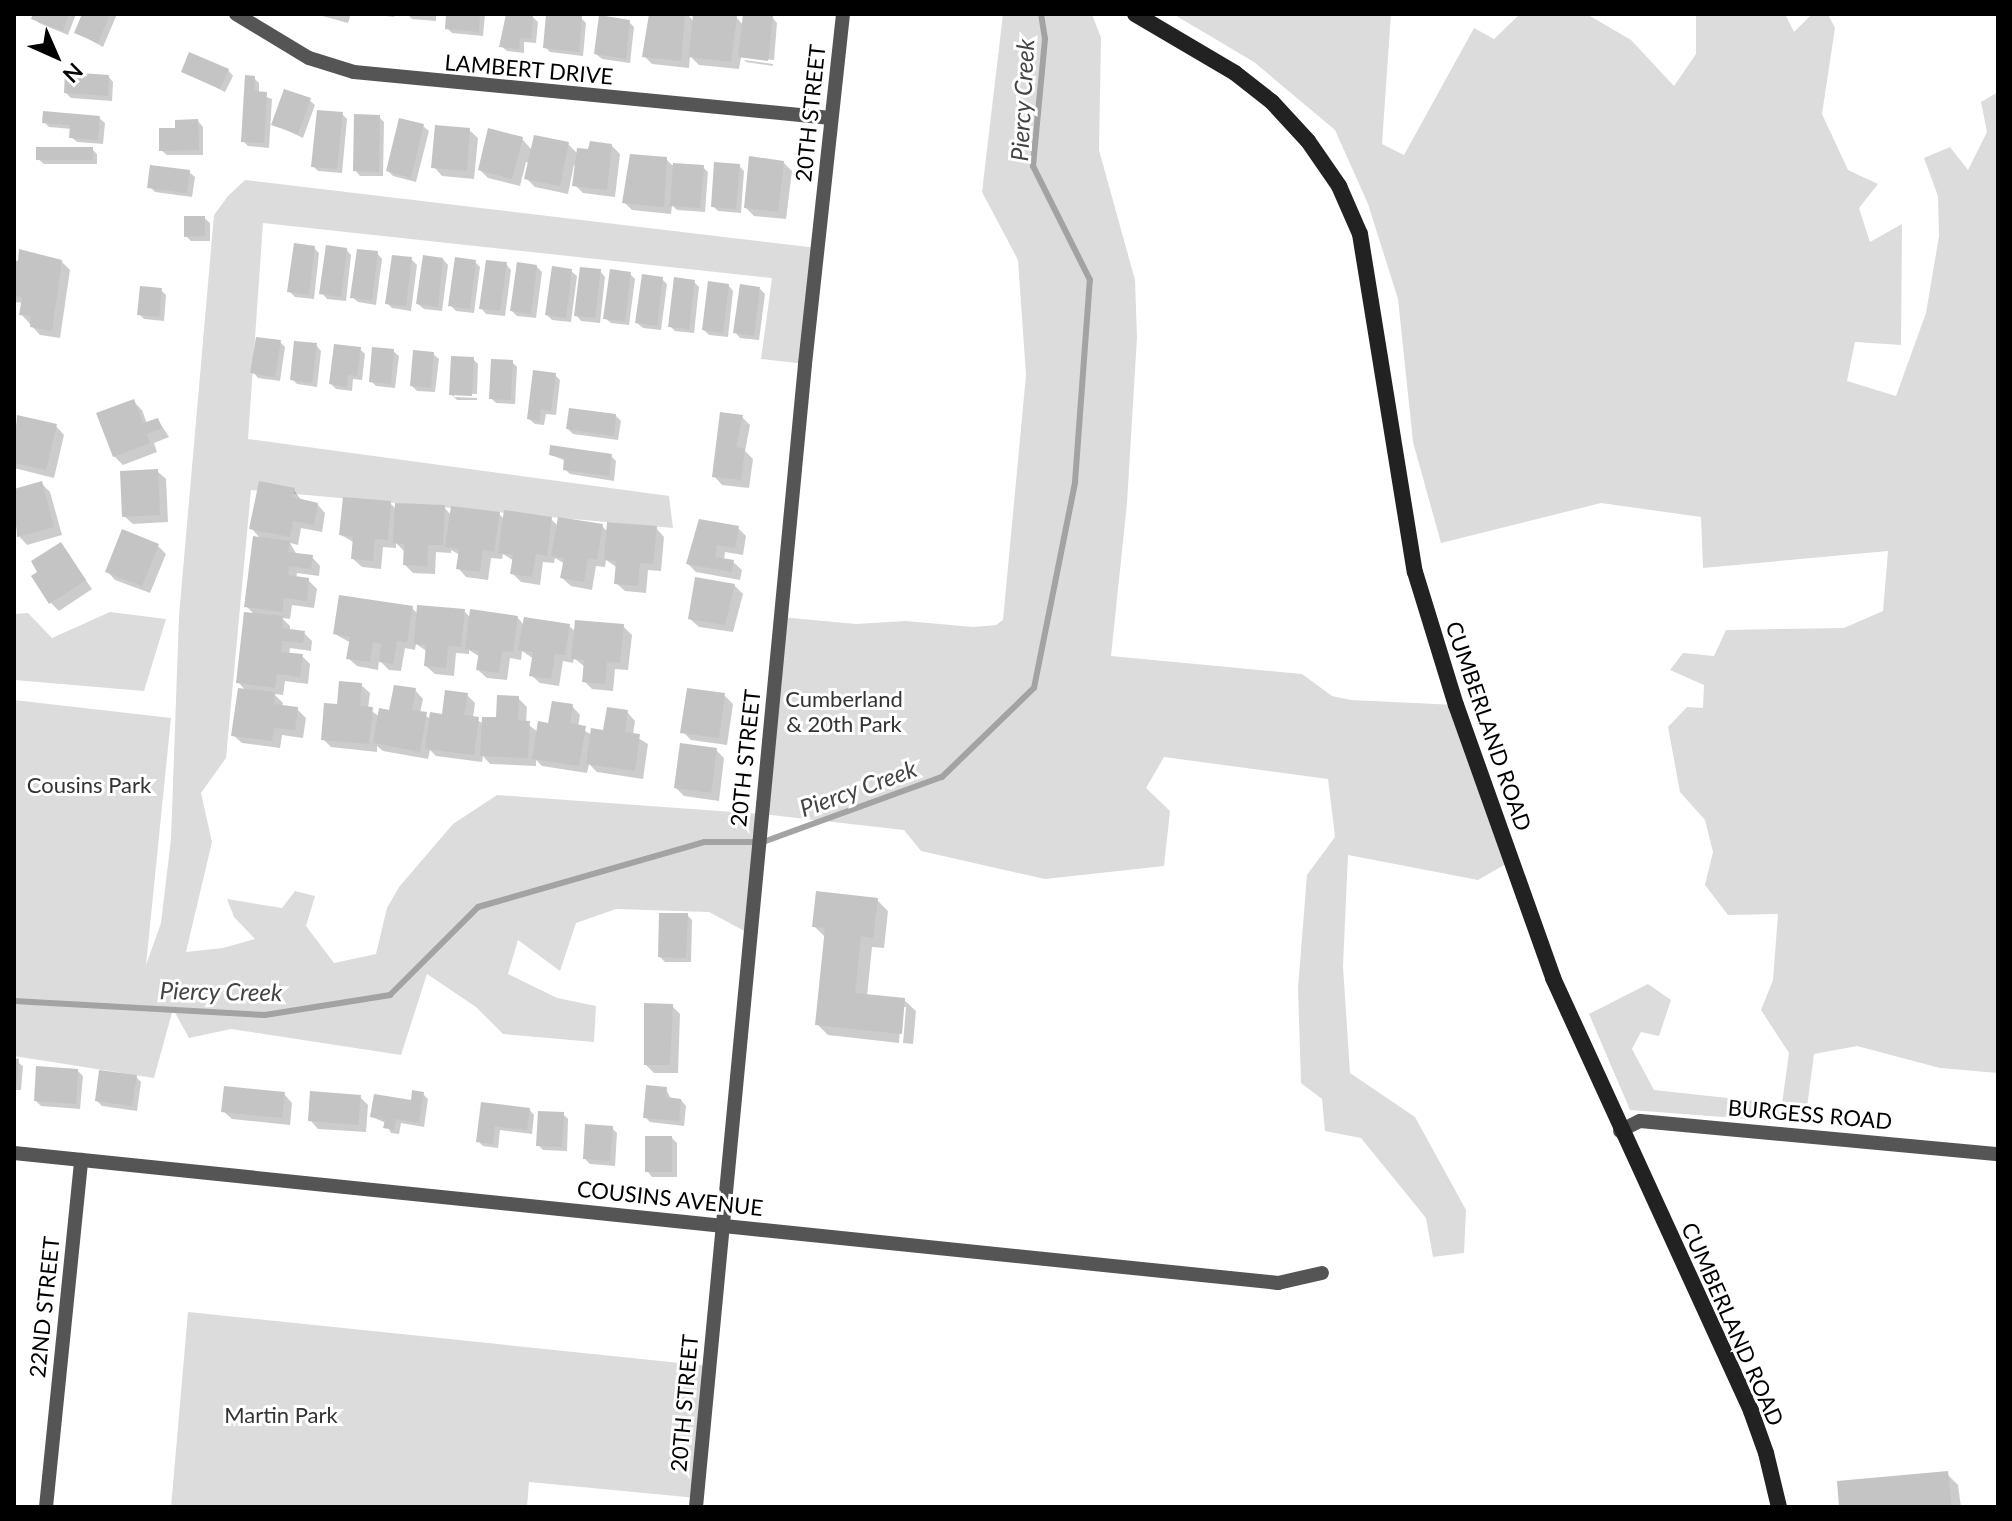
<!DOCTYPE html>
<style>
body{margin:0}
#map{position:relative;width:2012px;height:1521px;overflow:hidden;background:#fff;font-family:Lato,sans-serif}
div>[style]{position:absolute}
.green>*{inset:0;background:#dcdcdc}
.shadow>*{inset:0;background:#0003}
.stream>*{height:6px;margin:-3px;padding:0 3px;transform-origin:3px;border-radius:3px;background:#a3a3a3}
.building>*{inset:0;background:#c4c4c4}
.street>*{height:14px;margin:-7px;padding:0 7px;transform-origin:7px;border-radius:7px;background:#555}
.secondary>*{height:16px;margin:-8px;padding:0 8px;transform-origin:8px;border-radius:8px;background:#222}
span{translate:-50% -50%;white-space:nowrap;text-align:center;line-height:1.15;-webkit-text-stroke:6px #fff;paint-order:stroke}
.street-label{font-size:22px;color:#000}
.park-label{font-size:22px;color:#333}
.water-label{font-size:24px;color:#444;font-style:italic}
.frame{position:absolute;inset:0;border:16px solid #000;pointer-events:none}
.north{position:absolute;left:16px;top:16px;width:80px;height:80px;-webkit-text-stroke:6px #fff;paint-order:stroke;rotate:135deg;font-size:22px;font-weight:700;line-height:32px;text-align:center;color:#000}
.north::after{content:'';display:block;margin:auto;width:28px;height:36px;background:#000;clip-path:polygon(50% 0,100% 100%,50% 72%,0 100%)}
</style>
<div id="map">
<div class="green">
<div style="clip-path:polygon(1003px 14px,1092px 14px,1101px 38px,1099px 150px,1135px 280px,1137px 337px,1127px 503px,1111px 656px,1302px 674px,1332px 696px,1351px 700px,1456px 705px,1511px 861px,1478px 880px,1348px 855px,1343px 966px,1350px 1073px,1415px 1117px,1466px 1210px,1464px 1253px,1433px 1257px,1426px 1218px,1361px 1138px,1325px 1131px,1322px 1099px,1301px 1083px,1298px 988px,1307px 875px,1335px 837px,1328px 779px,1164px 757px,1146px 788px,1170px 811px,1164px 866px,1045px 879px,921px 851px,904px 830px,762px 814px,750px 934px,709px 912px,616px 909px,576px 923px,560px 971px,518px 940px,508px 974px,557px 998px,596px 1006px,594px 1042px,503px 1034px,476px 1007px,427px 974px,401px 1055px,231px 1029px,189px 1038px,173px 1009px,154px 1078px,14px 1056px,14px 700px,171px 718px,146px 965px,161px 923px,171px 839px,179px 616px,214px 215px,228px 196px,245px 180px,817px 248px,805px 364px,761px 359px,772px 278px,263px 223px,248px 439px,669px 496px,673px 528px,251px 490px,226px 758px,201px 793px,212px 842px,186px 952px,223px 948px,255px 939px,234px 917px,227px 899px,282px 908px,295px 891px,315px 896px,306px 926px,334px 963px,376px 954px,387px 908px,399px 887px,453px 824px,497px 795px,761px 814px,781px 617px,856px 624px,906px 621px,973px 627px,996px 625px,1003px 620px,1026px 375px,1018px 260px,982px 192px)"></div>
<div style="clip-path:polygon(1173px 14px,1391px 14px,1382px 144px,1404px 155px,1474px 28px,1494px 39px,1520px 14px,1590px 16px,1631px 40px,1674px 86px,1696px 54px,1696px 14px,1785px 14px,1794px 32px,1812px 14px,1828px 14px,1835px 28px,1822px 114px,1848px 170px,1878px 184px,1859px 208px,1870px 242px,1902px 224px,1901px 345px,1855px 342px,1847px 381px,1896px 396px,1926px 313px,1939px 236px,1938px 196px,1924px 158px,1950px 147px,1968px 170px,1987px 132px,1981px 102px,1998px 92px,1998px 1073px,1940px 1068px,1857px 1046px,1814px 1054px,1805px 1123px,1630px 1110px,1589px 1014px,1648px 984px,1671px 1000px,1659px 1036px,1641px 1032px,1632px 1049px,1654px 1090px,1782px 1104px,1789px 1053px,1761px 1010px,1773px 980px,1778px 914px,1728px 915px,1705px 885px,1713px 852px,1705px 820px,1680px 792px,1668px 727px,1687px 707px,1703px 708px,1704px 685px,1670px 670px,1683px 653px,1714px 656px,1726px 630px,1844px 628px,1883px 611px,1888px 551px,1703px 568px,1701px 517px,1601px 503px,1441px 543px,1413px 442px,1398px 299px,1368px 204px,1335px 130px,1254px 62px)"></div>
<div style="clip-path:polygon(110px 612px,166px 619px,144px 691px,14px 680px,14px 614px,28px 613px,52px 638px)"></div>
<div style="clip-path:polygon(188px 1312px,709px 1366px,697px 1498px,529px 1482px,527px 1507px,171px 1507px)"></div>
</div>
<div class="shadow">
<div style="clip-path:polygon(35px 14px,76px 14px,68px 35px,39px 23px,34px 18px)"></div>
<div style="clip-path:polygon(84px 14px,117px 14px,103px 47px,77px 33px)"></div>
<div style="clip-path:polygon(351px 14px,348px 23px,315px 14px)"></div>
<div style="clip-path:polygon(370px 14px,395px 14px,394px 17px)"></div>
<div style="clip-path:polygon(407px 14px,436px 14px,436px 21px,412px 19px)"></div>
<div style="clip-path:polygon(448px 14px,485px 14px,483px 36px,452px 33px,447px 28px)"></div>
<div style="clip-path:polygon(651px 14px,687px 14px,694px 22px,695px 14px,736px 17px,744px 26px,772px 17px,777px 23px,774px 60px,741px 57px,739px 69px,699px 65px,690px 56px,689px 68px,652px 64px,644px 56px)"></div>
<div style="clip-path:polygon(533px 17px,538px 22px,536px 43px,524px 42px,524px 53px,507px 51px,501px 46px)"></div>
<div style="clip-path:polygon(581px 18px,586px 23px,583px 56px,550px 52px,545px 47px)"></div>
<div style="clip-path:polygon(629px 22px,634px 27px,630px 63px,602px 59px,596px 54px)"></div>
<div style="clip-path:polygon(744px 60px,773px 64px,773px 66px,746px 62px)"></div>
<div style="clip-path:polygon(228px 70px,233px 76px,225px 92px,183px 71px)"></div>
<div style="clip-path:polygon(108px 76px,113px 82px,112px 101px,71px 98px,66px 93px)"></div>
<div style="clip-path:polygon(254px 78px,259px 83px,259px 94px,272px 99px,269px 148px,248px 146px,243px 141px)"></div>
<div style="clip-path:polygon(309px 100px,315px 105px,303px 138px,273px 124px)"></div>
<div style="clip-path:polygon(342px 114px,347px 119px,342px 173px,318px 171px,313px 166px)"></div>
<div style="clip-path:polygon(379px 117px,384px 122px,383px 176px,360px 176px,355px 170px)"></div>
<div style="clip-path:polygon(99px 118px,105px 123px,103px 144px,77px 142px,71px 137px,72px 129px,49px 127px,44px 122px)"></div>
<div style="clip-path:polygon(198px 121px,203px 127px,203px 155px,167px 155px,161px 150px,177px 130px)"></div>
<div style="clip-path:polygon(423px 126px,429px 131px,416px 182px,393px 176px,388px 171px)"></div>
<div style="clip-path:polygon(469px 130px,478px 138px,474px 179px,442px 176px,434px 167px)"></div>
<div style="clip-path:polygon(522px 139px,532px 150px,568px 144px,578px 154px,612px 146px,620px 154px,615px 197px,583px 193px,575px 185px,577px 166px,574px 165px,568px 194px,535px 187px,526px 178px,530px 163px,526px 162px,520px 186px,488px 178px,480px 170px)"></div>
<div style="clip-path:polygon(92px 149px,97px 154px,97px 164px,44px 164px,38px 159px)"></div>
<div style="clip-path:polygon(666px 159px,672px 165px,703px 167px,708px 172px,705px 212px,677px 210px,672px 205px,671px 214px,632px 210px,624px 202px)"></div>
<div style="clip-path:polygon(783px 162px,792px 171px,786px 219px,754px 216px,746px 208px)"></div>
<div style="clip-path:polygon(739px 166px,744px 171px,741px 213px,718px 211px,713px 206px)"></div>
<div style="clip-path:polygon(189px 172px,195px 177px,192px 197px,155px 192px,150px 187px)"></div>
<div style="clip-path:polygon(204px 218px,210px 223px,210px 241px,191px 241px,186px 236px)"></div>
<div style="clip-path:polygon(314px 248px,319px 253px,314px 299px,295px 297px,290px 292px)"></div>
<div style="clip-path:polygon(346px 249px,351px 255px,346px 301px,327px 299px,322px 293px)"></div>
<div style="clip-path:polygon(377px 253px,382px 259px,376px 305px,358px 302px,352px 297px)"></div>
<div style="clip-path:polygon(411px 259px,417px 265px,411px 311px,392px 308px,387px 303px)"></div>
<div style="clip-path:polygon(443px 259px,448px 265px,442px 311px,424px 309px,418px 304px)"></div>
<div style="clip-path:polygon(61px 261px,70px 270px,60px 338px,40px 335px,21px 314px,23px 303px,14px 302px,14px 262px)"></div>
<div style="clip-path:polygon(475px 262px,480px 267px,474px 313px,456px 311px,450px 305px)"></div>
<div style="clip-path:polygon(506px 264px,511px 270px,505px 316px,486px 314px,481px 308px)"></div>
<div style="clip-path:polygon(536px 266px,542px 272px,536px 318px,517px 316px,512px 311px)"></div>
<div style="clip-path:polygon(571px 271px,577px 276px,571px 322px,552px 320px,547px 315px)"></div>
<div style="clip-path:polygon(600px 271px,605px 277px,600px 323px,581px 321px,576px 315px)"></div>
<div style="clip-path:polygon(630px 274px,635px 279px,629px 325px,611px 323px,605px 318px)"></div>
<div style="clip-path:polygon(662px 279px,667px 284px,661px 330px,643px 328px,637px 323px)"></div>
<div style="clip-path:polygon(694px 282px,699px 287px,694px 333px,675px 331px,670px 326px)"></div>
<div style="clip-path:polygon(728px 285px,733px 291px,728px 337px,709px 335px,704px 330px)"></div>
<div style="clip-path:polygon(760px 289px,765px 294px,759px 340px,740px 338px,735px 332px)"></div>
<div style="clip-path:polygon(161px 290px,166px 295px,164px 321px,144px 319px,139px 314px)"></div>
<div style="clip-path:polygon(280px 342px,285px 347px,280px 381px,258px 378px,253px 372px)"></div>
<div style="clip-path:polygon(316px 345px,321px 351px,317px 387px,297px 384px,292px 379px)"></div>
<div style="clip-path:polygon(360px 349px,365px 354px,362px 380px,353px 379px,352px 391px,336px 389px,331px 384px)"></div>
<div style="clip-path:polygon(393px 351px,399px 356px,395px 388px,376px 386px,371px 381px)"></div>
<div style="clip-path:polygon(433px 354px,439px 359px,435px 392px,417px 391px,412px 386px)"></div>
<div style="clip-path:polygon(473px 359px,478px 364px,477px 394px,454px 393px,454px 397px,451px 394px)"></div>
<div style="clip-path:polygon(512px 362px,517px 367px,515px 404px,496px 403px,491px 398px)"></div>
<div style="clip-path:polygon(555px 375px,560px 380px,556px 415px,546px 414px,544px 425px,535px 424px,529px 419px)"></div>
<div style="clip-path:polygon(454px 397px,477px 398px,477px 400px,457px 400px)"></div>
<div style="clip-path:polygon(134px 402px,142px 410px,147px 424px,158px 420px,169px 437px,154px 443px,157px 452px,123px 465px,114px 456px)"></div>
<div style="clip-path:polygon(616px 416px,621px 421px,618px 440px,573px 434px,568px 429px)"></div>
<div style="clip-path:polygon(742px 417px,750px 425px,745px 451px,753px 459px,749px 488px,722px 485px,714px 476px)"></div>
<div style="clip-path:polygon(18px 418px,56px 426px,64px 435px,54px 478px,14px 468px,14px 434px)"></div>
<div style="clip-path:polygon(551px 455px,611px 456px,616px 461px,614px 481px,570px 474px,565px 469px,566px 461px)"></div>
<div style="clip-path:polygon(157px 471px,166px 479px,168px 522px,133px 524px,124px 516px)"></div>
<div style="clip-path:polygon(41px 483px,50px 492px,62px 535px,27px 545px,19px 536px,14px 519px,14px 491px)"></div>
<div style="clip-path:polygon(294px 490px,302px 501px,317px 504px,325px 513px,322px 532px,301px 528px,298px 545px,290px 543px,297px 555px,312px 557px,320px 566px,319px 576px,297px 573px,296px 579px,308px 580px,317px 589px,314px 608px,292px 605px,290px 619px,282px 618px,290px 626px,290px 631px,304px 633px,312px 641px,311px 651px,290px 648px,289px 655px,302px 656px,310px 664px,308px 684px,285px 681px,283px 695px,274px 694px,283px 703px,282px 707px,297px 709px,306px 718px,303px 738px,282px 735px,280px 748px,242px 743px,233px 735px,246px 691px,238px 682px,255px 615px,246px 606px,261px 539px,251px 528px)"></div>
<div style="clip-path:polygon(390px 503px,397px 510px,444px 507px,451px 515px,499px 514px,505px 520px,551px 519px,558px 526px,602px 526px,608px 532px,656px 528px,664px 537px,661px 571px,648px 570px,646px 593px,625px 591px,616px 583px,618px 568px,606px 560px,605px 567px,596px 566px,592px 590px,571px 586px,562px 578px,565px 564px,555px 558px,554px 563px,543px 562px,540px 585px,521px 582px,512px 573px,514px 561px,503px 554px,502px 559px,491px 558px,488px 580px,466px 577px,458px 568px,460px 555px,451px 550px,451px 553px,436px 552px,435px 574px,413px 573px,405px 565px,404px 551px,396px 543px,396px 548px,383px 547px,381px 569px,362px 567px,353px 559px,355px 543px,341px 535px)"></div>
<div style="clip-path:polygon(738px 528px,746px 536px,743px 555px,725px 552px,724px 560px,733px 562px,742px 570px,740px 580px,696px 572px,688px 564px)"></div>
<div style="clip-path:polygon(60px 544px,92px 589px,59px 611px,50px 602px)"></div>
<div style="clip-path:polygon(158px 546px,166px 554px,150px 593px,115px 580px,107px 571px)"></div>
<div style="clip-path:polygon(734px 585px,743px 594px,733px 632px,699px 627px,690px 619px)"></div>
<div style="clip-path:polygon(412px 608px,418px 614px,464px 611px,471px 618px,517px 617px,524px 625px,569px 626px,576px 632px,623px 626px,632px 635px,628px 670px,615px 669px,613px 691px,592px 689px,584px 681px,585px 667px,574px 658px,573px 663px,563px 661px,559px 686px,540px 683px,531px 675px,534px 659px,522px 651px,521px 660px,510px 658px,507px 680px,487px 678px,478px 670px,480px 657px,469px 650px,469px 654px,456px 653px,454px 676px,435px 674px,426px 666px,428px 652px,416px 644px,415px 650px,405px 648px,401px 671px,389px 670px,379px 660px,378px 670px,357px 666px,348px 658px,351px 643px,335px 634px)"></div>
<div style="clip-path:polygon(361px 685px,370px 693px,368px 709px,379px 716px,391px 712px,415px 690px,423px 699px,420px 713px,431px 719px,444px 716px,467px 695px,475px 703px,473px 718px,484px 724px,498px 720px,518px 698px,527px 707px,526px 723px,538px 732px,572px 706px,580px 715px,578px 727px,592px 735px,605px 732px,627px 712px,635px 721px,633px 735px,648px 744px,643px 779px,597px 772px,589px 764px,587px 773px,542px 766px,536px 760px,536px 766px,490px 764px,483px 756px,482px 762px,436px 756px,430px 750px,428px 759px,383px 751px,377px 746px,377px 752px,331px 747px,323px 739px,338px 707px)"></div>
<div style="clip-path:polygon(724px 695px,733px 704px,727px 745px,691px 740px,683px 732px)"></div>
<div style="clip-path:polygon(716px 750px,724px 758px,719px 801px,684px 796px,676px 788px)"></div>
<div style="clip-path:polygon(877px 900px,888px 911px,884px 948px,872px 947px,867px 996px,904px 1000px,916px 1011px,913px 1044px,903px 1043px,906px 1007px,902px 1007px,899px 1043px,828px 1035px,817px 1024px,826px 938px,814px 926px)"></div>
<div style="clip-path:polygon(687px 915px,692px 920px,691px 962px,665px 962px,660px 957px)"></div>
<div style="clip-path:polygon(672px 1006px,680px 1014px,678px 1073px,654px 1073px,646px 1065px)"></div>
<div style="clip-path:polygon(14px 1060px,23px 1066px,21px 1090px,14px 1090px)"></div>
<div style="clip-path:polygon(78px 1071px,83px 1076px,80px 1109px,41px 1106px,36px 1101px)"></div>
<div style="clip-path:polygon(136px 1077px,141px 1082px,137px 1111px,102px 1106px,97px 1101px)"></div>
<div style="clip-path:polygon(666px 1089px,671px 1099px,681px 1100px,686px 1106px,684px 1126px,650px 1122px,645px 1117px)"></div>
<div style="clip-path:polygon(284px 1094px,292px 1103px,290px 1125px,232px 1119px,223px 1111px)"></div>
<div style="clip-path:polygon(423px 1094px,428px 1099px,424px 1127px,401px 1123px,399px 1134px,391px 1133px,386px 1123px,372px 1117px,413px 1102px)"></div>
<div style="clip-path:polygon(360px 1097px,368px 1105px,366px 1132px,318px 1129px,310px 1120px)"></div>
<div style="clip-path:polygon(482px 1104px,529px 1109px,534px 1115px,532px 1134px,500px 1130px,498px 1148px,483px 1146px,478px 1141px)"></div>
<div style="clip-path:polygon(563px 1114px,568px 1119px,567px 1151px,543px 1150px,538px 1145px)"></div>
<div style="clip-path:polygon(612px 1128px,617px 1133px,615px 1166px,590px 1164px,585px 1159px)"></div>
<div style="clip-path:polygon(672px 1138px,677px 1143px,677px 1177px,652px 1177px,647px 1171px)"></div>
<div style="clip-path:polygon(1947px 1474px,1958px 1485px,1961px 1507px,1841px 1507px)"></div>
</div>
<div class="stream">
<div style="left:14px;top:1001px;width:251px;rotate:3.2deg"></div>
<div style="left:265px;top:1015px;width:127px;rotate:-9.1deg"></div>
<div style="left:390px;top:995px;width:124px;rotate:-45deg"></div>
<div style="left:478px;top:907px;width:236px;rotate:-16deg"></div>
<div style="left:705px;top:842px;width:58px"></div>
<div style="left:763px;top:842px;width:190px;rotate:-20deg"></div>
<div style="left:942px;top:777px;width:128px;rotate:-44.1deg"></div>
<div style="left:1034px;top:688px;width:210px;rotate:-78.7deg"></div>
<div style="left:1075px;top:482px;width:203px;rotate:-85.8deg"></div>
<div style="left:1090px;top:280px;width:127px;rotate:-116.6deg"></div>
<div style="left:1033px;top:166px;width:128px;rotate:-84.6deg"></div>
<div style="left:1045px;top:39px;width:25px;rotate:-99deg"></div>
</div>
<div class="building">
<div style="clip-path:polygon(33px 14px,69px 14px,63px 31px,31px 19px)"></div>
<div style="clip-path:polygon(82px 14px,110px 14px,98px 43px,74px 33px)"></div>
<div style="clip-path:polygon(446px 14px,480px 14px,479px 32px,445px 29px)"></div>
<div style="clip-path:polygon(506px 14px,533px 15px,531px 39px,520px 38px,519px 49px,499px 47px)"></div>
<div style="clip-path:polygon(546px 14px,582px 16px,579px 52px,543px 48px)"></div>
<div style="clip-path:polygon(649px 14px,685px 14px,681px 61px,642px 57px)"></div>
<div style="clip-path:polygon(693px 14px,737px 16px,731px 62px,689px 57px)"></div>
<div style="clip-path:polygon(743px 14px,773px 16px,768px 61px,738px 57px)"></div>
<div style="clip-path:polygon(599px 15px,630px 20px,626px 59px,594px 54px)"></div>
<div style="clip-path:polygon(189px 52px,229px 69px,220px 89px,181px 72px)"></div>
<div style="clip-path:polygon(65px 72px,109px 75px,108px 96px,64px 93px)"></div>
<div style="clip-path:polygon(245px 75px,255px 76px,254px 91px,267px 92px,264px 143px,241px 142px)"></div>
<div style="clip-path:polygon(284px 89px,311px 98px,298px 134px,271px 125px)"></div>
<div style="clip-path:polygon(317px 110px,343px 112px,337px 169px,311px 167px)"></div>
<div style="clip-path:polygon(43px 111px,100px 116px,98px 140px,69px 138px,70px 125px,42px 123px)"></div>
<div style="clip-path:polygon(354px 114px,380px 115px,379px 172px,353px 171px)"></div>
<div style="clip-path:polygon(399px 118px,424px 124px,411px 178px,386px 171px)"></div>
<div style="clip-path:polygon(198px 119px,199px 150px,159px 151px,159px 128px,175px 128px,175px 120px)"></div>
<div style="clip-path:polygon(435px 125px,470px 128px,467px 171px,431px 168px)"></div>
<div style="clip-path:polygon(488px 128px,523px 137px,512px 179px,478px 170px)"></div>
<div style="clip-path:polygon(534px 135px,569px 142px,560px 186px,524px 179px)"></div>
<div style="clip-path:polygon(590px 141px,612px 144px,607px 190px,572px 186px,577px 148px,588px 149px)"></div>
<div style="clip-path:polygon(36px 147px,93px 147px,93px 160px,36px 160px)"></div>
<div style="clip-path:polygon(630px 154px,667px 157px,664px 207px,622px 203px)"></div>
<div style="clip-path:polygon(749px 156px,784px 161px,778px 212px,744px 208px)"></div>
<div style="clip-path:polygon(714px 162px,740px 164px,736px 209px,711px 207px)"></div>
<div style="clip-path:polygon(673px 163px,704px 165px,700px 208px,670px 206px)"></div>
<div style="clip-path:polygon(150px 165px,190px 170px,187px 193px,147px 188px)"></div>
<div style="clip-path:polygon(184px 216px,205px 216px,205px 236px,184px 237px)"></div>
<div style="clip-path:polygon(294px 243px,315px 246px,309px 295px,287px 292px)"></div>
<div style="clip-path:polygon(326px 245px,347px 248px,341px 297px,319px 294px)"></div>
<div style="clip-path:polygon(19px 249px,62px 260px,52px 331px,30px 327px,31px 316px,19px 315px,22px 297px,14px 296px,14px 260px,18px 261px)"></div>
<div style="clip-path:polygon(357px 249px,378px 251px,372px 300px,350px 298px)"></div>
<div style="clip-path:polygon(392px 255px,412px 257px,406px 306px,385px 304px)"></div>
<div style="clip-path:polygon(423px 255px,443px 258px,438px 307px,416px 304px)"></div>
<div style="clip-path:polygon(455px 257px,476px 260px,470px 309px,448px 306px)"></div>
<div style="clip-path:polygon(486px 260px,507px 262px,500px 311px,479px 309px)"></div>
<div style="clip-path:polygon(517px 262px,537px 265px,531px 314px,510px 311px)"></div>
<div style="clip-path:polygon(552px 266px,572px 269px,566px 318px,545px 315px)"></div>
<div style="clip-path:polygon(580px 267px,601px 269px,595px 318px,574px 316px)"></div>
<div style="clip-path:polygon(610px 269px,631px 272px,625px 321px,603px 319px)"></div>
<div style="clip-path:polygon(642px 274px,663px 277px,657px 326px,635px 323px)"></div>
<div style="clip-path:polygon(674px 277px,695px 280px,689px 329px,668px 327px)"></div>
<div style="clip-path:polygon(708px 281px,729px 284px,723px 333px,702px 330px)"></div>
<div style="clip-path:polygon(740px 284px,760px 287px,754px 336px,733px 333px)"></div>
<div style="clip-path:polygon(140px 286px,162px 288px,159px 317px,137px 315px)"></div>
<div style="clip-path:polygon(256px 337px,281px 340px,275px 377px,250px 373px)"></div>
<div style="clip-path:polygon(294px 341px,317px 343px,312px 383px,290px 380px)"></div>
<div style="clip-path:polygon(334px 344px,361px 347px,357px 376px,348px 375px,347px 387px,329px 384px)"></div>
<div style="clip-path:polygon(372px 347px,394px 349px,391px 384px,369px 382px)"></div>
<div style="clip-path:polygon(413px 350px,434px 352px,431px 388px,410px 386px)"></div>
<div style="clip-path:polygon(451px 356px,474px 357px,472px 396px,449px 395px)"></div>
<div style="clip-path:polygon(491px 359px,513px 360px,511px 400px,489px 399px)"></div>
<div style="clip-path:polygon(533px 370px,556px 373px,551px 411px,541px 409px,540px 421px,527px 419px)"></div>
<div style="clip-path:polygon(134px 399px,143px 423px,158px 418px,162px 428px,147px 434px,150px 443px,113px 457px,96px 413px)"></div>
<div style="clip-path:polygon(569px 408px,616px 414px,614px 436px,566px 429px)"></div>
<div style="clip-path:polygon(720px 412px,743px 415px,736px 447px,745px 449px,741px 480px,712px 477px)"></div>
<div style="clip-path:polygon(17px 415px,57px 424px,46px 470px,14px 463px)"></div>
<div style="clip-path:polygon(550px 445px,612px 454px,609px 476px,563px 470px,564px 458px,549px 455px)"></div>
<div style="clip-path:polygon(158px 469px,160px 515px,122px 517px,120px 471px)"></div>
<div style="clip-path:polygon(42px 481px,54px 527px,17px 537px,14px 489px)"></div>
<div style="clip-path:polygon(259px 481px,295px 488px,293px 497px,318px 503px,314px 525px,293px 521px,290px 537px,249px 529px)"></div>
<div style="clip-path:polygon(343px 497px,391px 501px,388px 540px,375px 539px,373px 561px,351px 559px,353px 537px,339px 535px)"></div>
<div style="clip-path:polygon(395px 503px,445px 505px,443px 545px,428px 545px,427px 566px,403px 565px,404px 544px,393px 543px)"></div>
<div style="clip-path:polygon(451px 506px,500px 512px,494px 552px,483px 550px,480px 572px,456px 569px,459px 549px,445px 547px)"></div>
<div style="clip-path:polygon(504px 510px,552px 517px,547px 556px,536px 554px,532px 577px,510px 574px,513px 555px,498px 553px)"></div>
<div style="clip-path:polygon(558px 517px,603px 524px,597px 560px,588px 558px,584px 582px,560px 578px,564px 558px,551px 556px)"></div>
<div style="clip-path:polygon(699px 519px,739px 526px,735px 548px,717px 545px,715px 557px,734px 560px,732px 572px,686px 564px)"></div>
<div style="clip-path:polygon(607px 522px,657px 526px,653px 564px,640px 563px,638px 586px,614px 584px,616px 561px,604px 560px)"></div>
<div style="clip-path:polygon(122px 529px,159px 544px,142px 586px,105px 572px)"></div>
<div style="clip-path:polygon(253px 536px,290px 541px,288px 552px,313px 555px,311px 569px,289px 566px,288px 575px,309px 578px,307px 601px,284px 598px,282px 612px,244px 607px)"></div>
<div style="clip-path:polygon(61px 542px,86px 580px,49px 604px,31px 576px,37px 572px,31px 561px)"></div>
<div style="clip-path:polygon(695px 577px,735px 584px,725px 625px,688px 619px)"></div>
<div style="clip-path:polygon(339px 595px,413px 606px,407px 642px,397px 641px,393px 664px,379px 662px,381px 644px,373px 642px,370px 662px,346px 659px,350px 637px,333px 634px)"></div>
<div style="clip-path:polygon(417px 605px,465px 609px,461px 647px,448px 646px,446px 668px,424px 666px,426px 645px,414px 644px)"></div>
<div style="clip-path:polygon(470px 609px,518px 616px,513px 652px,502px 651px,499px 673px,476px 670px,479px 651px,465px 649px)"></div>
<div style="clip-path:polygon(244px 612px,283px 616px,282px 628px,305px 631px,303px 643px,282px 641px,281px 652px,303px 654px,300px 677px,277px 674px,275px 688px,236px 683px)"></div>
<div style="clip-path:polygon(524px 617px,570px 624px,565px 655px,555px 654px,551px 679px,529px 676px,533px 652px,518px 650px)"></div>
<div style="clip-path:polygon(575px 620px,624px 624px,620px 663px,607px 662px,605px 684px,582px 682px,584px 660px,571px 659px)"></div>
<div style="clip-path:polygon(339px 681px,362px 683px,360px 706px,373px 707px,369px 744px,321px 740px,324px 703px,337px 704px)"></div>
<div style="clip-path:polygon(394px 685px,416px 688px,412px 710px,427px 712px,420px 752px,373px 743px,379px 708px,389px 710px)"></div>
<div style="clip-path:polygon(238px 688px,275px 692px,274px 704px,298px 707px,295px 730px,274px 728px,272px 741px,231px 736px)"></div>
<div style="clip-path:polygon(687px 688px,725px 693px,719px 738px,680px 733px)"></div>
<div style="clip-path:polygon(445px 690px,468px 693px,464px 715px,479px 717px,474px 755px,425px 749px,430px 712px,442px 714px)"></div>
<div style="clip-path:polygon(497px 695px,519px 696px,518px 720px,530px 721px,528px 758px,480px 756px,482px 717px,496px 717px)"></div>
<div style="clip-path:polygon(552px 701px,573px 704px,570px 723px,586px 726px,579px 766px,532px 759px,538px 721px,548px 723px)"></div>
<div style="clip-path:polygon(607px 707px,628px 710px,625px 732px,640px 734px,635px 771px,586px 764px,591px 728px,603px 730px)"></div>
<div style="clip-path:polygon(680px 743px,717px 748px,711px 793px,674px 788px)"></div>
<div style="clip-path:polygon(816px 891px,878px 898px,873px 938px,861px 936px,855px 993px,905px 998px,902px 1034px,815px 1025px,825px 928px,812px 927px)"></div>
<div style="clip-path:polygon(659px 913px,688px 913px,686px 958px,658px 957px)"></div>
<div style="clip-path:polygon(644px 1003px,673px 1004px,670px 1065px,644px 1065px)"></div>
<div style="clip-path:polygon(14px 1058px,19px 1059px,16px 1089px,14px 1089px)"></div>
<div style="clip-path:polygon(36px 1066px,78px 1069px,76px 1104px,34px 1101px)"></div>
<div style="clip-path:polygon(99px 1070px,137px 1075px,132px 1106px,95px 1101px)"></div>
<div style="clip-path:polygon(646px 1085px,667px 1087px,666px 1097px,681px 1099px,679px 1121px,643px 1118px)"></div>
<div style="clip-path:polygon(224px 1086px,285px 1092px,282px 1118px,221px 1112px)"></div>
<div style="clip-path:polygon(412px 1090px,424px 1092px,419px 1123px,396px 1119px,394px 1130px,383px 1128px,385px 1120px,370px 1117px,374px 1094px,411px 1100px)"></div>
<div style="clip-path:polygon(310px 1091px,361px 1095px,358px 1125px,308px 1121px)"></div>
<div style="clip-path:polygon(481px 1102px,530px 1108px,527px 1130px,495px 1126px,493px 1144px,476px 1142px)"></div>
<div style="clip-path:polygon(538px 1111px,564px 1112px,562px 1147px,536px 1146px)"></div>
<div style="clip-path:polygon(585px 1124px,613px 1126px,610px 1161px,583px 1159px)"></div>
<div style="clip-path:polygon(645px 1136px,672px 1136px,672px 1172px,645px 1172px)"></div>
<div style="clip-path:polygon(1948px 1471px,1952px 1507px,1839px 1507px,1837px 1481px)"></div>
</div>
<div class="street">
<div style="left:236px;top:14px;width:85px;rotate:31.1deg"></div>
<div style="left:309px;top:58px;width:47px;rotate:17.3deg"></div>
<div style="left:354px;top:72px;width:479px;rotate:5.5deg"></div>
<div style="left:1620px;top:1131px;width:22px;rotate:-27deg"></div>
<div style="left:1640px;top:1121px;width:360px;rotate:5.3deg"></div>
<div style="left:14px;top:1153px;width:1271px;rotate:5.87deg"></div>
<div style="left:1278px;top:1283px;width:45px;rotate:-12.8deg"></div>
<div style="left:46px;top:1507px;width:349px;rotate:-84.2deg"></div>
<div style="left:696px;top:1507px;width:1148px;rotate:-84.55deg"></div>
<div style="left:805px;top:364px;width:352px;rotate:-83.8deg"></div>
</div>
<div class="secondary">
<div style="left:1135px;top:14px;width:116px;rotate:30.5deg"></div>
<div style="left:1235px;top:73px;width:47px;rotate:38.1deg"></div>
<div style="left:1272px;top:102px;width:53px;rotate:47.3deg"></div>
<div style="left:1308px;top:141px;width:55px;rotate:55.4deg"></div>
<div style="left:1339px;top:186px;width:52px;rotate:66.4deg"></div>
<div style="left:1360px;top:234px;width:342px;rotate:80.8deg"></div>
<div style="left:1415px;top:572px;width:139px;rotate:72.9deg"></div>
<div style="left:1456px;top:705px;width:290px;rotate:70.4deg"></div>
<div style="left:1553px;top:978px;width:476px;rotate:65.4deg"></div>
<div style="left:1751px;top:1411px;width:45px;rotate:70.3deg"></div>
<div style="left:1766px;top:1453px;width:56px;rotate:76.5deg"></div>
</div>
<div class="street-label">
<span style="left:529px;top:69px;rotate:5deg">LAMBERT DRIVE</span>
<span style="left:810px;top:113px;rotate:-84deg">20TH STREET</span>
<span style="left:1489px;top:726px;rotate:71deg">CUMBERLAND ROAD</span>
<span style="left:745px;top:758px;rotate:-84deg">20TH STREET</span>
<span style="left:1810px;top:1114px;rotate:5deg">BURGESS ROAD</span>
<span style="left:670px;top:1198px;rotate:6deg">COUSINS AVENUE</span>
<span style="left:44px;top:1307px;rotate:-84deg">22ND STREET</span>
<span style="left:1733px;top:1324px;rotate:66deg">CUMBERLAND ROAD</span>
<span style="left:684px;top:1403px;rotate:-85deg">20TH STREET</span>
</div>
<div class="park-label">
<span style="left:844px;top:711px">Cumberland<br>&amp; 20th Park</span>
<span style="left:89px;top:785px">Cousins Park</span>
<span style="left:281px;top:1415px">Martin Park</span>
</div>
<div class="water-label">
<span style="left:1022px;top:100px;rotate:-87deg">Piercy Creek</span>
<span style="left:858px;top:788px;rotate:-20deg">Piercy Creek</span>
<span style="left:221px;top:991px;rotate:1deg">Piercy Creek</span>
</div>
<div class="frame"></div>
<div class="north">N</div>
</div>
